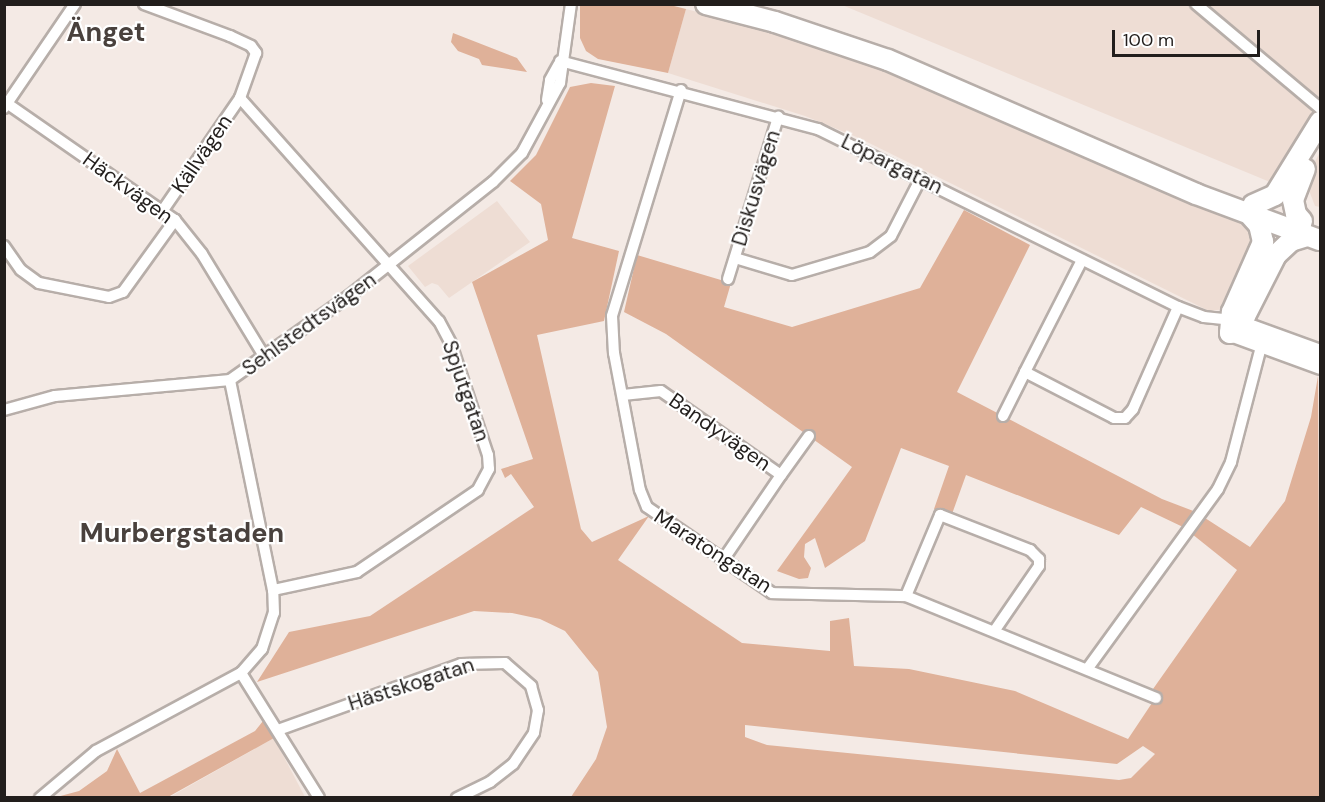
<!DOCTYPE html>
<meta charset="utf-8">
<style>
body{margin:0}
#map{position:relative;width:1325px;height:802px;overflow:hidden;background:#f4eae5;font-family:"DM Sans",sans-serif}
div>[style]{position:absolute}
.built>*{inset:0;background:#eeddd4}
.green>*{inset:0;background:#dfb199}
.roads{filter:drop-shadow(2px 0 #b7aea9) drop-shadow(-2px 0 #b7aea9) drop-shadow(0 2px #b7aea9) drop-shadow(0 -2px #b7aea9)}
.street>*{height:10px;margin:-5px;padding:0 5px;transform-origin:5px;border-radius:5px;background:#fff}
.secondary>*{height:15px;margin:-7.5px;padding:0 7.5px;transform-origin:7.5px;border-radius:7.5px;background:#fff}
.highway>*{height:20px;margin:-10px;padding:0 10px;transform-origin:10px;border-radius:10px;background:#fff}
span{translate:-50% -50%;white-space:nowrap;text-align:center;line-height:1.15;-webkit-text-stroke:4.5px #fff;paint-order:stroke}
.street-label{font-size:21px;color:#221e1c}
.district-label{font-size:27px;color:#49413d;font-weight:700}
.frame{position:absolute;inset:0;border:6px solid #221e1c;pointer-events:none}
.scale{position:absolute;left:1112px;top:30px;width:148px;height:27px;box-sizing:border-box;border:3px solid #221e1c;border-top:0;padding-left:8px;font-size:18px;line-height:21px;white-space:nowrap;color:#221e1c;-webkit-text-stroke:4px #fff;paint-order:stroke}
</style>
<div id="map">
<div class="built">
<div style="clip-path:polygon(842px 5px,1320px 5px,1320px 101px,1311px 112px,1312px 125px,1270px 182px)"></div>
<div style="clip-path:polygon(686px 9px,806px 41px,897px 74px,1248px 226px,1257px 246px,1225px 309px,1209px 311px,859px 138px,805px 116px,668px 73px)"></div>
<div style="clip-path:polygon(1320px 152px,1320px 207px,1315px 206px,1305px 180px)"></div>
<div style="clip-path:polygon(497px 201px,530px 242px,449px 298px,438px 285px,432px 283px,425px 287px,408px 266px)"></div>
<div style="clip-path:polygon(274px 738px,305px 797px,168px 798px)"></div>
</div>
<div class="green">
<div style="clip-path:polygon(666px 4px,686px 9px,668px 73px,598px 59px,586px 51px,580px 38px,580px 5px)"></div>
<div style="clip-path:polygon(453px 33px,517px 58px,527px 72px,482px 65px,479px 59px,458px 51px,451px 42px)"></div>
<div style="clip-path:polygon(evenodd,591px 83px,615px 86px,572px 238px,619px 251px,604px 321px,537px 335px,581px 529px,592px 542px,649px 516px,618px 560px,742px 643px,830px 651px,830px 621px,849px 618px,854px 666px,909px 669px,1015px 691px,1128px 739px,1152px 703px,1153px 689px,1237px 570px,1192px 534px,1205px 518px,1250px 547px,1285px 501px,1311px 417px,1318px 376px,1320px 797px,571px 797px,596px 759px,607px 727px,598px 672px,565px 631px,540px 619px,512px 613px,474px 611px,257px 682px,289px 632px,370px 616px,534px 507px,511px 474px,505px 478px,501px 469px,533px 459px,472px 282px,548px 240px,541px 204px,510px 181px,536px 155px,570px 87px,591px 83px,745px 725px,1117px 764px,1143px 746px,1155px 754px,1131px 778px,1119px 780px,767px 745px,745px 737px,745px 725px)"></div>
<div style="clip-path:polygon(964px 210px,1030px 245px,957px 392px,1162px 499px,1196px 512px,1183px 527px,1141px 507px,1119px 535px,966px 475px,952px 514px,934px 509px,949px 466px,901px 448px,865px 541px,825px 568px,815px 538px,805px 544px,804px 557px,811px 568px,808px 578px,799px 579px,777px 571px,852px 467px,666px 334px,624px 312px,637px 255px,731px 283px,724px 307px,792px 327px,920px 288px)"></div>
<div style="clip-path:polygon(267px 716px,276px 730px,288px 736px,274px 738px,168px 797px,53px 798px,79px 791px,107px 771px,117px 749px,140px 793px,255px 731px)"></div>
</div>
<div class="roads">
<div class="street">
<div style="left:144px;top:4px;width:92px;rotate:20.4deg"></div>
<div style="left:230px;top:36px;width:23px;rotate:25deg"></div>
<div style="left:251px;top:46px;width:9px;rotate:54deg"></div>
<div style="left:256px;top:53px;width:48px;rotate:109.6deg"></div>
<div style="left:240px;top:98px;width:136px;rotate:124.5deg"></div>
<div style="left:1196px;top:4px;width:162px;rotate:40deg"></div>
<div style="left:560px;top:61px;width:267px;rotate:14.8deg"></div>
<div style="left:818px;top:129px;width:402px;rotate:26.3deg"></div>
<div style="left:1178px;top:307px;width:28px;rotate:21deg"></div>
<div style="left:1204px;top:317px;width:29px;rotate:6deg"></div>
<div style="left:681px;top:90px;width:236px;rotate:107deg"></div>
<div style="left:612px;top:316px;width:37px;rotate:87deg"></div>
<div style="left:614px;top:353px;width:139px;rotate:79.3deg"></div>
<div style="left:640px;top:490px;width:18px;rotate:68deg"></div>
<div style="left:647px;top:507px;width:152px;rotate:34.5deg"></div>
<div style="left:772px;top:593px;width:134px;rotate:1.3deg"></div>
<div style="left:906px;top:596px;width:270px;rotate:22.2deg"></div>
<div style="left:240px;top:98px;width:299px;rotate:48.3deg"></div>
<div style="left:439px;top:321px;width:26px;rotate:62deg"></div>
<div style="left:451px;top:344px;width:117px;rotate:71.6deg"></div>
<div style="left:488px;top:455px;width:14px;rotate:86deg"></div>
<div style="left:489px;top:469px;width:24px;rotate:118deg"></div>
<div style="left:478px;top:490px;width:146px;rotate:145.9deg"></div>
<div style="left:357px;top:572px;width:86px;rotate:167.9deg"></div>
<div style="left:547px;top:100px;width:20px;rotate:-81deg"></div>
<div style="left:550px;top:80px;width:18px;rotate:-61deg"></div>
<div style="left:8px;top:104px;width:203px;rotate:34.8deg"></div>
<div style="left:175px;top:220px;width:43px;rotate:51.5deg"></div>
<div style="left:202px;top:254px;width:119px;rotate:58.7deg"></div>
<div style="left:4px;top:108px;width:126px;rotate:-55.7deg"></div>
<div style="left:4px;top:246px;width:29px;rotate:55deg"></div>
<div style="left:21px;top:270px;width:22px;rotate:36deg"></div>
<div style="left:39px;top:283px;width:71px;rotate:11.3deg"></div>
<div style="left:109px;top:297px;width:15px;rotate:-20deg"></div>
<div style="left:123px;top:292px;width:89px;rotate:-54.2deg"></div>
<div style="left:735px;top:258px;width:59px;rotate:16.6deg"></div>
<div style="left:792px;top:275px;width:81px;rotate:-16.4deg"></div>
<div style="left:870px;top:252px;width:26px;rotate:-37deg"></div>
<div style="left:891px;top:236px;width:65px;rotate:-62.7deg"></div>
<div style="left:1082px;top:260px;width:126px;rotate:117deg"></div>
<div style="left:1025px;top:372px;width:100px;rotate:27.3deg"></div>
<div style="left:1114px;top:418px;width:11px"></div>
<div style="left:1125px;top:418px;width:12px;rotate:-48deg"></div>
<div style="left:1133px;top:409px;width:111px;rotate:-66.2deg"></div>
<div style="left:728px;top:279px;width:170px;rotate:-72.8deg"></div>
<div style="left:623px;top:395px;width:38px;rotate:-6deg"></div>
<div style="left:661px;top:391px;width:146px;rotate:35deg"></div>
<div style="left:781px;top:475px;width:103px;rotate:124.3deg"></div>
<div style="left:4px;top:410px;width:53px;rotate:-15.4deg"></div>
<div style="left:55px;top:396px;width:176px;rotate:-5.2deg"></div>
<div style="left:230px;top:380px;width:146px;rotate:-35.2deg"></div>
<div style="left:349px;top:296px;width:184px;rotate:-38.4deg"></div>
<div style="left:493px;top:182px;width:41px;rotate:-45deg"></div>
<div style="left:522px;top:153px;width:80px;rotate:-61.5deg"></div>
<div style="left:560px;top:83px;width:80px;rotate:-82.1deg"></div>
<div style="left:1003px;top:416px;width:49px;rotate:-63.4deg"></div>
<div style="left:781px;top:475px;width:48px;rotate:-54.3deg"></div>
<div style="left:906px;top:596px;width:88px;rotate:-67.2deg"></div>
<div style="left:940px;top:515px;width:97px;rotate:21.3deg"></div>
<div style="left:1030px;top:550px;width:13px;rotate:45deg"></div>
<div style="left:1039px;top:559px;width:7px;rotate:90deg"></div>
<div style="left:1039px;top:566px;width:78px;rotate:124.5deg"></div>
<div style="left:1088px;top:668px;width:221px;rotate:-54deg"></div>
<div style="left:1218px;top:489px;width:30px;rotate:-64deg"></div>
<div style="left:1231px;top:462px;width:119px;rotate:-75.4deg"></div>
<div style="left:241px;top:673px;width:147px;rotate:58deg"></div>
<div style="left:278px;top:730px;width:195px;rotate:-19.8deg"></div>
<div style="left:461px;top:664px;width:44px;rotate:-1.3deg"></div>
<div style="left:505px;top:663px;width:35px;rotate:41deg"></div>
<div style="left:531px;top:686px;width:25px;rotate:74deg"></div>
<div style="left:538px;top:710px;width:23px;rotate:100deg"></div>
<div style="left:534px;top:733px;width:37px;rotate:124deg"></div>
<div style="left:513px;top:764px;width:29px;rotate:142deg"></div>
<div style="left:490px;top:782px;width:37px;rotate:154deg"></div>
<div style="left:40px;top:798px;width:73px;rotate:-40deg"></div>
<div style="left:96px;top:751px;width:165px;rotate:-28.3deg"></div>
<div style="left:241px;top:673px;width:32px;rotate:-49deg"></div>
<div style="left:262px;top:649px;width:38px;rotate:-72deg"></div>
<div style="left:274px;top:613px;width:23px;rotate:-92deg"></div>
<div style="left:273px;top:590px;width:214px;rotate:-101.6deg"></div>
</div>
<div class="secondary">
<div style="left:1240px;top:323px;width:85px;rotate:19.9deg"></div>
<div style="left:1230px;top:333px;width:96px;rotate:20.1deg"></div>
</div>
<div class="highway">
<div style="left:706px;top:4px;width:71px;rotate:14.6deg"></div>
<div style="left:775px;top:22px;width:119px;rotate:18.6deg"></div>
<div style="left:888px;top:60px;width:336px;rotate:23.5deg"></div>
<div style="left:1196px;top:194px;width:132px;rotate:20.4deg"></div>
<div style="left:1253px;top:205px;width:24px;rotate:-24deg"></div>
<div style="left:1275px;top:195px;width:86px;rotate:-58.3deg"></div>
<div style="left:1302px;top:221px;width:9px;rotate:-131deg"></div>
<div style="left:1296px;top:214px;width:14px;rotate:-102deg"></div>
<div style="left:1293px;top:200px;width:33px;rotate:-69deg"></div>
<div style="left:1230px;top:333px;width:23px;rotate:-49deg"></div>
<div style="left:1245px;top:316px;width:68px;rotate:-63.1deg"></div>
<div style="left:1276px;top:255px;width:21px;rotate:-43deg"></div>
<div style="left:1291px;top:241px;width:17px;rotate:-17deg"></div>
<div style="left:1230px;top:333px;width:21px;rotate:-85deg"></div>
<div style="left:1232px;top:312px;width:77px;rotate:-66.1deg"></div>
<div style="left:1263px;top:242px;width:17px;rotate:-103deg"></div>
<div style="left:1259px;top:225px;width:12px;rotate:-132deg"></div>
</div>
</div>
<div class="street-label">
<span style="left:202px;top:154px;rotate:-56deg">Källvägen</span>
<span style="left:892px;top:164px;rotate:26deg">Löpargatan</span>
<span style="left:128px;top:188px;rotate:36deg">Häckvägen</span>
<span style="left:756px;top:188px;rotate:-73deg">Diskusvägen</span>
<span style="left:309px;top:324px;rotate:-36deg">Sehlstedtsvägen</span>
<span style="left:466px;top:391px;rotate:71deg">Spjutgatan</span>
<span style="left:720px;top:432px;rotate:35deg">Bandyvägen</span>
<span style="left:713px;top:551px;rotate:33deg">Maratongatan</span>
<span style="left:411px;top:684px;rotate:-18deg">Hästskogatan</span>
</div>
<div class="district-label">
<span style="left:106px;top:32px">Änget</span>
<span style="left:182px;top:533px">Murbergstaden</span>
</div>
<div class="frame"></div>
<div class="scale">100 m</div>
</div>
